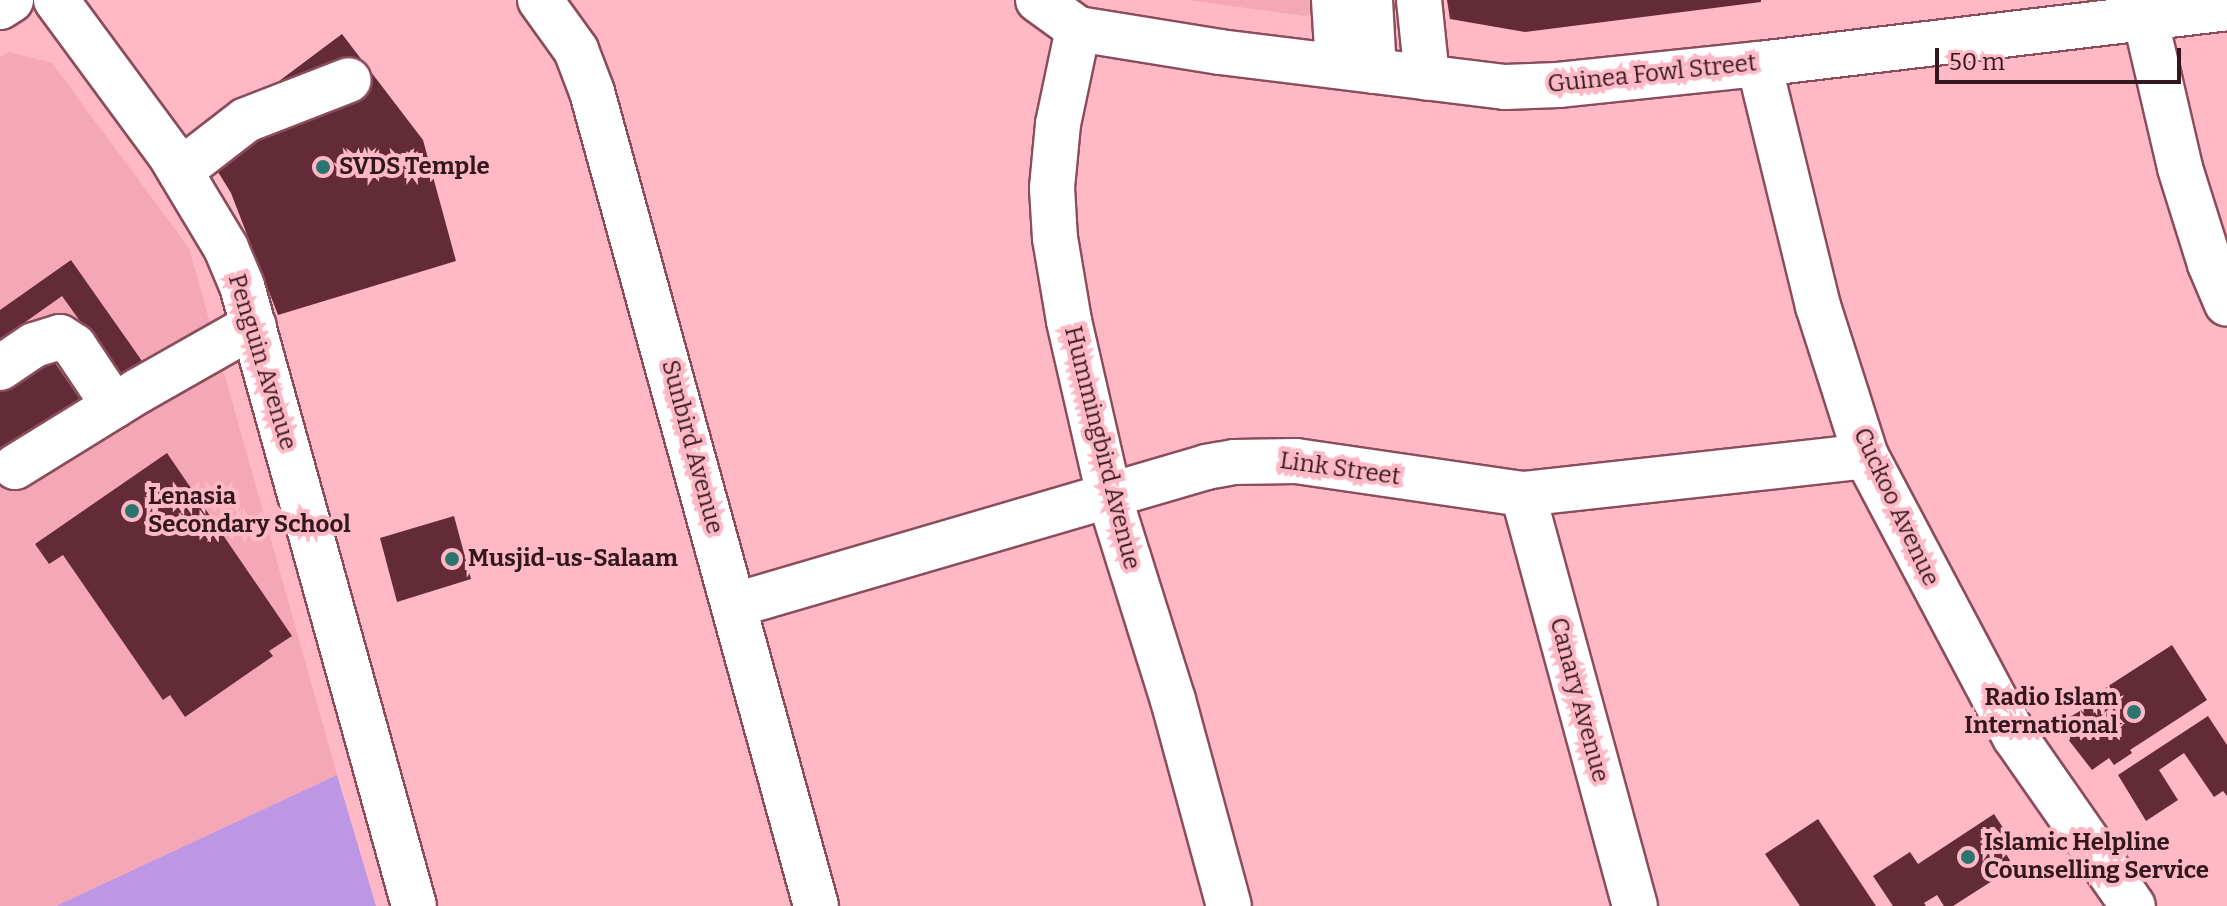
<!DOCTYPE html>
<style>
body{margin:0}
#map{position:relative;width:2227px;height:906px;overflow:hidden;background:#feb8c6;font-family:Bitter,serif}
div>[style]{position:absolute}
.built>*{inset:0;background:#f4a8b7}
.green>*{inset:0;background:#bd97e4}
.building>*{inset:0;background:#632a38}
.roads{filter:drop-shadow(2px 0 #8a4d5b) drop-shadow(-2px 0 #8a4d5b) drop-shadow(0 2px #8a4d5b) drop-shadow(0 -2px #8a4d5b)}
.minor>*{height:44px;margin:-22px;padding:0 22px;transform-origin:22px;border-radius:22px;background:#fff}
.dots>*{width:22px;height:22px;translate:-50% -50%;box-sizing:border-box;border:4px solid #feb8c6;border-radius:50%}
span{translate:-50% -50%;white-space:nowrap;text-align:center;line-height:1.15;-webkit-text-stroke:8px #feb8c6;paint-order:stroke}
.street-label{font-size:24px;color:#32181e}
.poi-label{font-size:24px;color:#32181e;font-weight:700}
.left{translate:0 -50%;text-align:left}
.right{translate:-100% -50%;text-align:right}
.scale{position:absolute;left:1935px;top:48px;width:246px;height:36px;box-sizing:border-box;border:4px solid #32181e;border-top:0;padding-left:10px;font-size:24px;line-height:28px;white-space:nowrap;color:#32181e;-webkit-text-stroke:6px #feb8c6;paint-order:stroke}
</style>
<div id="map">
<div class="built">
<div style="clip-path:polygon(1187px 0,1394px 0,1334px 5px,1305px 16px)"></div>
<div style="clip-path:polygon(9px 52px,52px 63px,189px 248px,337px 775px,56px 906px,0 906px,0 57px)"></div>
</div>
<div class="green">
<div style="clip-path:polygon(337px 775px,376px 906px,56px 906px)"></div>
</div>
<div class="building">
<div style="clip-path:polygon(1447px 0,1761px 0,1761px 2px,1525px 32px,1450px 19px)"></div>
<div style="clip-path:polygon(342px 34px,423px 140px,456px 261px,278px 315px,231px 193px,199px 141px)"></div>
<div style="clip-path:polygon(71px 260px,142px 361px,120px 377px,62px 296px,0 340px,0 310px)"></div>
<div style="clip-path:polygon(46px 350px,82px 402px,0 459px,0 382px)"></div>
<div style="clip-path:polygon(167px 453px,292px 636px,269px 651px,273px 656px,185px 717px,170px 695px,163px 700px,63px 555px,49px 564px,35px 544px)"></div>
<div style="clip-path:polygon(454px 516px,471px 579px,397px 602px,380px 538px)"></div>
<div style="clip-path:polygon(2172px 645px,2207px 700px,2130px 750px,2132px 753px,2114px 765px,2109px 758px,2092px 770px,2057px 725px,2088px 706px,2085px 701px)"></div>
<div style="clip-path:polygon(2208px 716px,2227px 745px,2227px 796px,2223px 791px,2214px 797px,2184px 753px,2159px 770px,2178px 800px,2146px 821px,2118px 775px)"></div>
<div style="clip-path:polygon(1994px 814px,2013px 843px,2003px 849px,2014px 867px,1953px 906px,1944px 906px,1937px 895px,1924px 903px,1926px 906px,1893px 906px,1873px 876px,1910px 852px,1918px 864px)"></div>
<div style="clip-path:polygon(1818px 819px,1876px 906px,1800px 906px,1765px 854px)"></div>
</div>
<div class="roads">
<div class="minor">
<div style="left:56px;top:0;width:190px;rotate:53.6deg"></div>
<div style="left:169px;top:153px;width:111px;rotate:59deg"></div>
<div style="left:226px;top:248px;width:41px;rotate:67.2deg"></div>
<div style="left:242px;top:286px;width:643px;rotate:74.49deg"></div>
<div style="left:540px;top:0;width:62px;rotate:54.2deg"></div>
<div style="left:576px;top:50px;width:45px;rotate:69.1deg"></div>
<div style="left:592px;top:92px;width:844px;rotate:74.61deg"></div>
<div style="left:1038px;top:0;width:49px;rotate:35.9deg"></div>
<div style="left:1078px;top:29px;width:144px;rotate:9.2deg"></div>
<div style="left:1220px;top:52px;width:287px;rotate:7deg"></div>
<div style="left:1505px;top:87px;width:53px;rotate:-2.2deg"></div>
<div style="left:1558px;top:85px;width:202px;rotate:-6deg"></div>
<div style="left:1759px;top:64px;width:471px;rotate:-6.8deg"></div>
<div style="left:1334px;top:0;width:66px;rotate:86.5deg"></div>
<div style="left:1370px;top:0;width:71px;rotate:86.8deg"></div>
<div style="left:1419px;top:0;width:78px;rotate:84.1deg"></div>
<div style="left:2141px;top:0;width:172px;rotate:76.9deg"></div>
<div style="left:2180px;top:168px;width:101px;rotate:72.6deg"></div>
<div style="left:2210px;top:264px;width:43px;rotate:67deg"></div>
<div style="left:0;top:7px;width:13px;rotate:-32deg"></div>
<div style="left:1078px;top:29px;width:97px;rotate:101.9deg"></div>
<div style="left:1058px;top:124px;width:64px;rotate:95.4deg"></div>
<div style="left:1052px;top:188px;width:50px;rotate:86.6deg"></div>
<div style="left:1055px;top:238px;width:84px;rotate:80.4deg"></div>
<div style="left:1069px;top:321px;width:180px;rotate:77.1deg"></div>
<div style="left:1109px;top:496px;width:214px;rotate:72.6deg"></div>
<div style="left:1173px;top:700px;width:213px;rotate:74.8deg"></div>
<div style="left:1759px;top:64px;width:249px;rotate:76.3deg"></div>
<div style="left:1818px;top:306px;width:157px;rotate:72.3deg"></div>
<div style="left:1866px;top:456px;width:318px;rotate:62.1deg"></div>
<div style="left:2015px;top:737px;width:206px;rotate:55.1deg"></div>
<div style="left:180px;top:171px;width:83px;rotate:-37.7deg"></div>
<div style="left:246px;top:120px;width:110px;rotate:-21.2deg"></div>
<div style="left:0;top:368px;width:41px;rotate:-34.1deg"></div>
<div style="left:34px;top:345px;width:27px;rotate:-17deg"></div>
<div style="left:60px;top:337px;width:17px;rotate:33deg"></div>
<div style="left:74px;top:346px;width:72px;rotate:56.3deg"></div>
<div style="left:15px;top:467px;width:145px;rotate:-31.7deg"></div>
<div style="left:138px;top:391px;width:133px;rotate:-29.6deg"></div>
<div style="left:1523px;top:494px;width:427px;rotate:74.8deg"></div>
<div style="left:735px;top:605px;width:491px;rotate:-16.3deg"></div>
<div style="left:1206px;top:467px;width:28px;rotate:-10deg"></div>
<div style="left:1234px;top:462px;width:62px;rotate:-0.9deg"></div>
<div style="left:1296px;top:461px;width:229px;rotate:8.3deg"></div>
<div style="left:1523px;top:494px;width:345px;rotate:-6.3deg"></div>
</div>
</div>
<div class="dots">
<div style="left:323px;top:167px;background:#2c746d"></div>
<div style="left:132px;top:511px;background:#2c746d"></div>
<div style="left:452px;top:559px;background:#2c746d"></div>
<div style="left:2134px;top:712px;background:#2c746d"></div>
<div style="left:1968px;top:857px;background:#2c746d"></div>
</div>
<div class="street-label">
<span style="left:1652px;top:74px;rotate:-6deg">Guinea Fowl Street</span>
<span style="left:262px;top:362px;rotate:73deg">Penguin Avenue</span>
<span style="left:692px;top:447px;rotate:75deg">Sunbird Avenue</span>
<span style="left:1102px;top:448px;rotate:76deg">Hummingbird Avenue</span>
<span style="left:1340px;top:469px;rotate:8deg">Link Street</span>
<span style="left:1896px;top:507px;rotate:65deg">Cuckoo Avenue</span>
<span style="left:1579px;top:700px;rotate:75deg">Canary Avenue</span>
</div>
<div class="poi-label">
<span class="left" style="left:339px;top:167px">SVDS Temple</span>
<span class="left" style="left:148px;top:511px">Lenasia<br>Secondary School</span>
<span class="left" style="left:468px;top:559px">Musjid-us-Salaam</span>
<span class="right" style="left:2118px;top:712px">Radio Islam<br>International</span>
<span class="left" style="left:1984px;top:857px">Islamic Helpline<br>Counselling Service</span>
</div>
<div class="scale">50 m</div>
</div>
